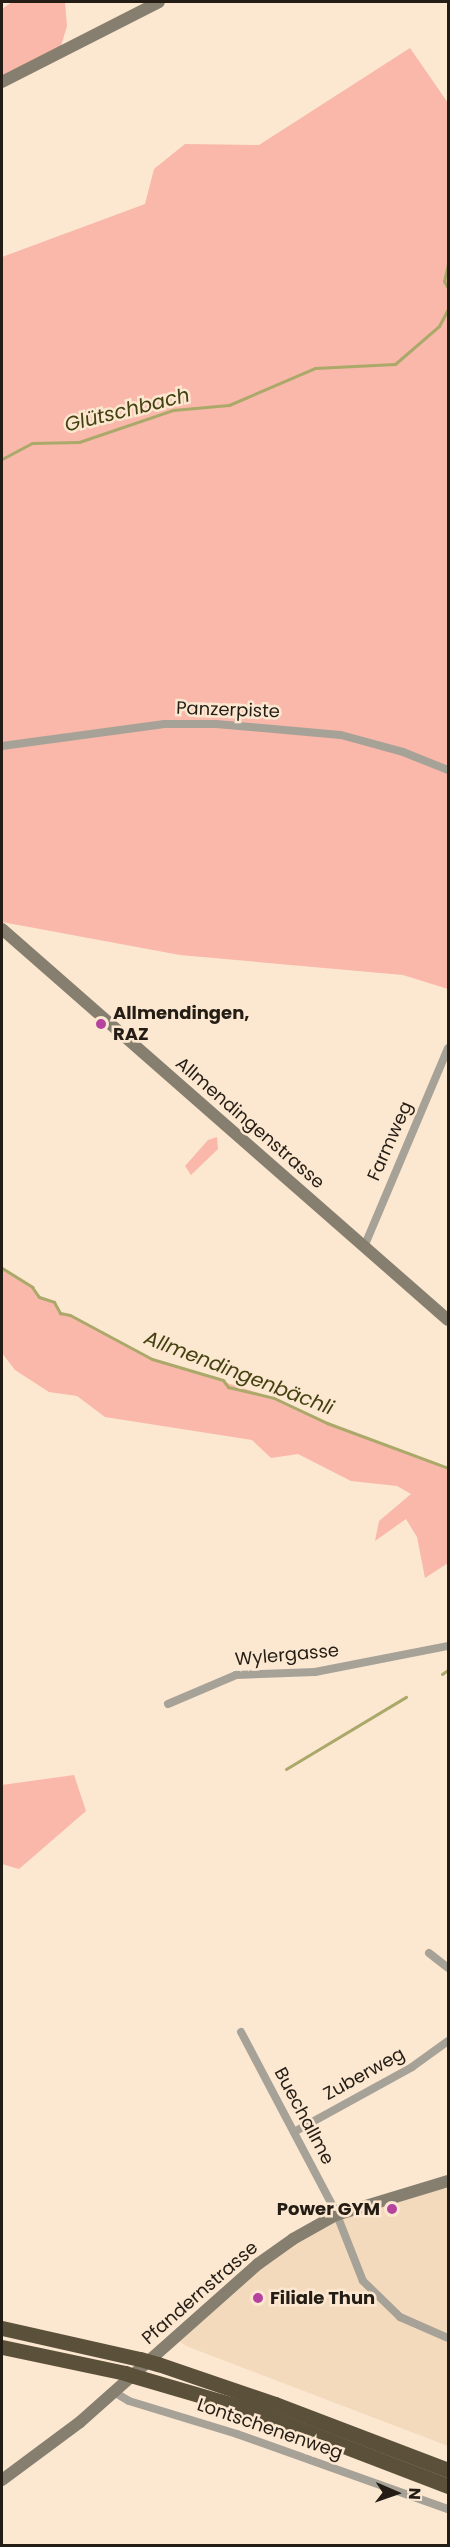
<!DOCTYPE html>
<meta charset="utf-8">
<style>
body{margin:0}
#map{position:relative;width:450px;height:2547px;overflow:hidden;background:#fce7d0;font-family:Poppins,sans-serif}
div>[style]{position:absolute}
.built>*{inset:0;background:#f4dabd}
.green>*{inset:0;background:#f9b8aa}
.stream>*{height:3px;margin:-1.5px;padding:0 1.5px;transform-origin:1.5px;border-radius:1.5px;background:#aaa96a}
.street>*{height:8px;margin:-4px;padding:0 4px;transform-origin:4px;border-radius:4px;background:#a7a297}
.secondary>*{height:12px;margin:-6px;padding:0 6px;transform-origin:6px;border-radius:6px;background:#867f6f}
.highway>*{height:15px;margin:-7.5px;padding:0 7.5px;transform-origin:7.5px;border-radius:7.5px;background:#5b513a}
.highway-bridge>*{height:15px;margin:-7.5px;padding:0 7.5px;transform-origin:7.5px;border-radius:7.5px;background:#5b513a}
.dots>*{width:16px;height:16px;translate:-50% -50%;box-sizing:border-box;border:3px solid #fce7d0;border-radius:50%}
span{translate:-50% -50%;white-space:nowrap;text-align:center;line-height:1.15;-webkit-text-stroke:5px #fce7d0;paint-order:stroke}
.street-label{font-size:18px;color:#241d15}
.poi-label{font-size:18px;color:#241d15;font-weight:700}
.left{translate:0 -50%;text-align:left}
.right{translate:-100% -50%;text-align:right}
.water-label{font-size:20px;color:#43410f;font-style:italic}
.frame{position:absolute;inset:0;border:3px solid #241d15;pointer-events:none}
.north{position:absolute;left:366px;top:2463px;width:60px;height:60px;-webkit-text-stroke:4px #fce7d0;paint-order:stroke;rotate:92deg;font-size:16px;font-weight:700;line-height:24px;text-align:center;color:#241d15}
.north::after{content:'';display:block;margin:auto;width:21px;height:27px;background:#241d15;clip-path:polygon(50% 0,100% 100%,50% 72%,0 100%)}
</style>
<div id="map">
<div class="built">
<div style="clip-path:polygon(448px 2181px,448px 2446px,186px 2346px,175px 2338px,314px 2226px)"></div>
</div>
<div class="green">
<div style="clip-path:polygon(12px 2px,65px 2px,67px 26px,61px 46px,2px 76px,2px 9px)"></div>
<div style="clip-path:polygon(410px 48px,448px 103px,448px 989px,403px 975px,180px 955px,2px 922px,2px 257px,145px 204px,154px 169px,185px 144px,259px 145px)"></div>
<div style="clip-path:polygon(217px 1137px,218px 1149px,191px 1175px,185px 1166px,208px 1140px)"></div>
<div style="clip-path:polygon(2px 1268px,32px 1287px,39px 1297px,54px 1302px,60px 1313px,70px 1315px,152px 1359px,274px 1398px,327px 1423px,448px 1469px,448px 1563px,425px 1578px,417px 1537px,406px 1519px,375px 1541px,379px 1521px,411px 1494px,397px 1486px,351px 1481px,298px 1454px,271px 1458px,252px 1440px,105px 1417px,77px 1396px,49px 1392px,15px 1370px,2px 1353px)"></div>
<div style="clip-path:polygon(74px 1775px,86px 1811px,19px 1869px,2px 1864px,2px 1785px)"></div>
</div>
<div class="stream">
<div style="left:448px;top:264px;width:17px;rotate:103deg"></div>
<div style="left:444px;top:281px;width:8px;rotate:60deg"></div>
<div style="left:2px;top:459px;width:34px;rotate:-28deg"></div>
<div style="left:32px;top:443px;width:47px;rotate:-1.2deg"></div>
<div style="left:79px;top:442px;width:99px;rotate:-18.8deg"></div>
<div style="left:173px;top:410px;width:56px;rotate:-5.1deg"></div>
<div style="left:229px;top:405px;width:94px;rotate:-23.3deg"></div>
<div style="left:315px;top:368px;width:80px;rotate:-2.9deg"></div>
<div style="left:395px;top:364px;width:58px;rotate:-40.8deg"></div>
<div style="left:439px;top:326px;width:19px;rotate:-62deg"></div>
<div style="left:2px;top:1268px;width:36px;rotate:32deg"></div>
<div style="left:32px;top:1287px;width:12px;rotate:55deg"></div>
<div style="left:39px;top:1297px;width:16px;rotate:18deg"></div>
<div style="left:54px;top:1302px;width:13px;rotate:61deg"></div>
<div style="left:60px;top:1313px;width:10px;rotate:11deg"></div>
<div style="left:70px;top:1315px;width:93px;rotate:28.2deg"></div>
<div style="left:152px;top:1359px;width:74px;rotate:16.5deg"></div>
<div style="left:223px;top:1380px;width:9px;rotate:54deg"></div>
<div style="left:228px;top:1387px;width:47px;rotate:13.4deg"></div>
<div style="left:274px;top:1398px;width:59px;rotate:25.3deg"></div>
<div style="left:327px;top:1423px;width:129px;rotate:20.4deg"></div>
<div style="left:442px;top:1674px;width:7px;rotate:-34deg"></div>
<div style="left:286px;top:1769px;width:140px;rotate:-31deg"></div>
</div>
<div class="street">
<div style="left:2px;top:746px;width:164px;rotate:-7.7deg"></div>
<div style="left:165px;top:724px;width:51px"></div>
<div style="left:216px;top:724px;width:125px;rotate:5deg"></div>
<div style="left:341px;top:735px;width:64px;rotate:15.3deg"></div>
<div style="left:403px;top:752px;width:48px;rotate:21.8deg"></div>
<div style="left:364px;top:1247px;width:216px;rotate:-67.1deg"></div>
<div style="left:168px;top:1704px;width:74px;rotate:-23.1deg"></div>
<div style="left:236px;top:1675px;width:79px;rotate:-2.2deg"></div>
<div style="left:315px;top:1672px;width:136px;rotate:-11.1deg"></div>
<div style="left:429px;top:1953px;width:24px;rotate:38deg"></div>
<div style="left:241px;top:2032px;width:201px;rotate:62.2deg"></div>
<div style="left:335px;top:2210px;width:76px;rotate:68.5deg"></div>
<div style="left:363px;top:2281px;width:52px;rotate:44.2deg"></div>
<div style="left:400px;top:2317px;width:52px;rotate:23.6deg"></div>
<div style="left:294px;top:2132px;width:135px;rotate:-28.8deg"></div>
<div style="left:412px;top:2067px;width:44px;rotate:-35.8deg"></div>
<div style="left:114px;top:2392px;width:17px;rotate:31deg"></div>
<div style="left:129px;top:2401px;width:113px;rotate:17deg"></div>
<div style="left:237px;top:2434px;width:224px;rotate:19.6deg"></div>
</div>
<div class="secondary">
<div style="left:2px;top:82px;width:176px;rotate:-27deg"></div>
<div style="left:2px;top:929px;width:593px;rotate:41.24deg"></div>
<div style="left:2px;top:2480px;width:97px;rotate:-36.6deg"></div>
<div style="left:80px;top:2422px;width:238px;rotate:-41.6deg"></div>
<div style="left:258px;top:2264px;width:43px;rotate:-35.5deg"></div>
<div style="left:293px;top:2239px;width:49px;rotate:-29.2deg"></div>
<div style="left:336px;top:2215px;width:117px;rotate:-16.9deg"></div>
</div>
<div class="highway">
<div style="left:2px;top:2328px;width:141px;rotate:12.7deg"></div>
<div style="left:2px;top:2347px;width:126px;rotate:11.9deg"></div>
<div style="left:158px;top:2364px;width:124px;rotate:18.9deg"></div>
<div style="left:275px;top:2404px;width:185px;rotate:20.9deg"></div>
<div style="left:134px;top:2376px;width:121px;rotate:16.3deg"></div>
<div style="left:250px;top:2410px;width:212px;rotate:21deg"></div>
</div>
<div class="highway-bridge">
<div style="left:140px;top:2359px;width:19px;rotate:16deg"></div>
<div style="left:125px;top:2373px;width:9px;rotate:18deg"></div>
</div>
<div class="dots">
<div style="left:101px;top:1024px;background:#b6439d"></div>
<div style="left:392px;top:2209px;background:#b6439d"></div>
<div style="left:258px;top:2298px;background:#b6439d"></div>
</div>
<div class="street-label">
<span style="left:228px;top:710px;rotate:2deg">Panzerpiste</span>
<span style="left:250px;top:1123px;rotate:41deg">Allmendingenstrasse</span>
<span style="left:390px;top:1141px;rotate:-66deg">Farmweg</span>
<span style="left:287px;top:1655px;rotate:-5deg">Wylergasse</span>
<span style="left:364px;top:2074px;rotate:-29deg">Zuberweg</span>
<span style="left:304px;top:2116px;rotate:62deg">Buechallme</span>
<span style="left:200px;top:2293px;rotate:-41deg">Pfandernstrasse</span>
<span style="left:270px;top:2429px;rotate:19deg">Lontschenenweg</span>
</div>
<div class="poi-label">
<span class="left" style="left:113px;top:1024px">Allmendingen,<br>RAZ</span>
<span class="right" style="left:380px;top:2209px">Power GYM</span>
<span class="left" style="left:270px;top:2298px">Filiale Thun</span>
</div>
<div class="water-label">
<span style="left:127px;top:410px;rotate:-14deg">Glütschbach</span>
<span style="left:239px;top:1373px;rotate:21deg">Allmendingenbächli</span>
</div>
<div class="frame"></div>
<div class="north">N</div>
</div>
